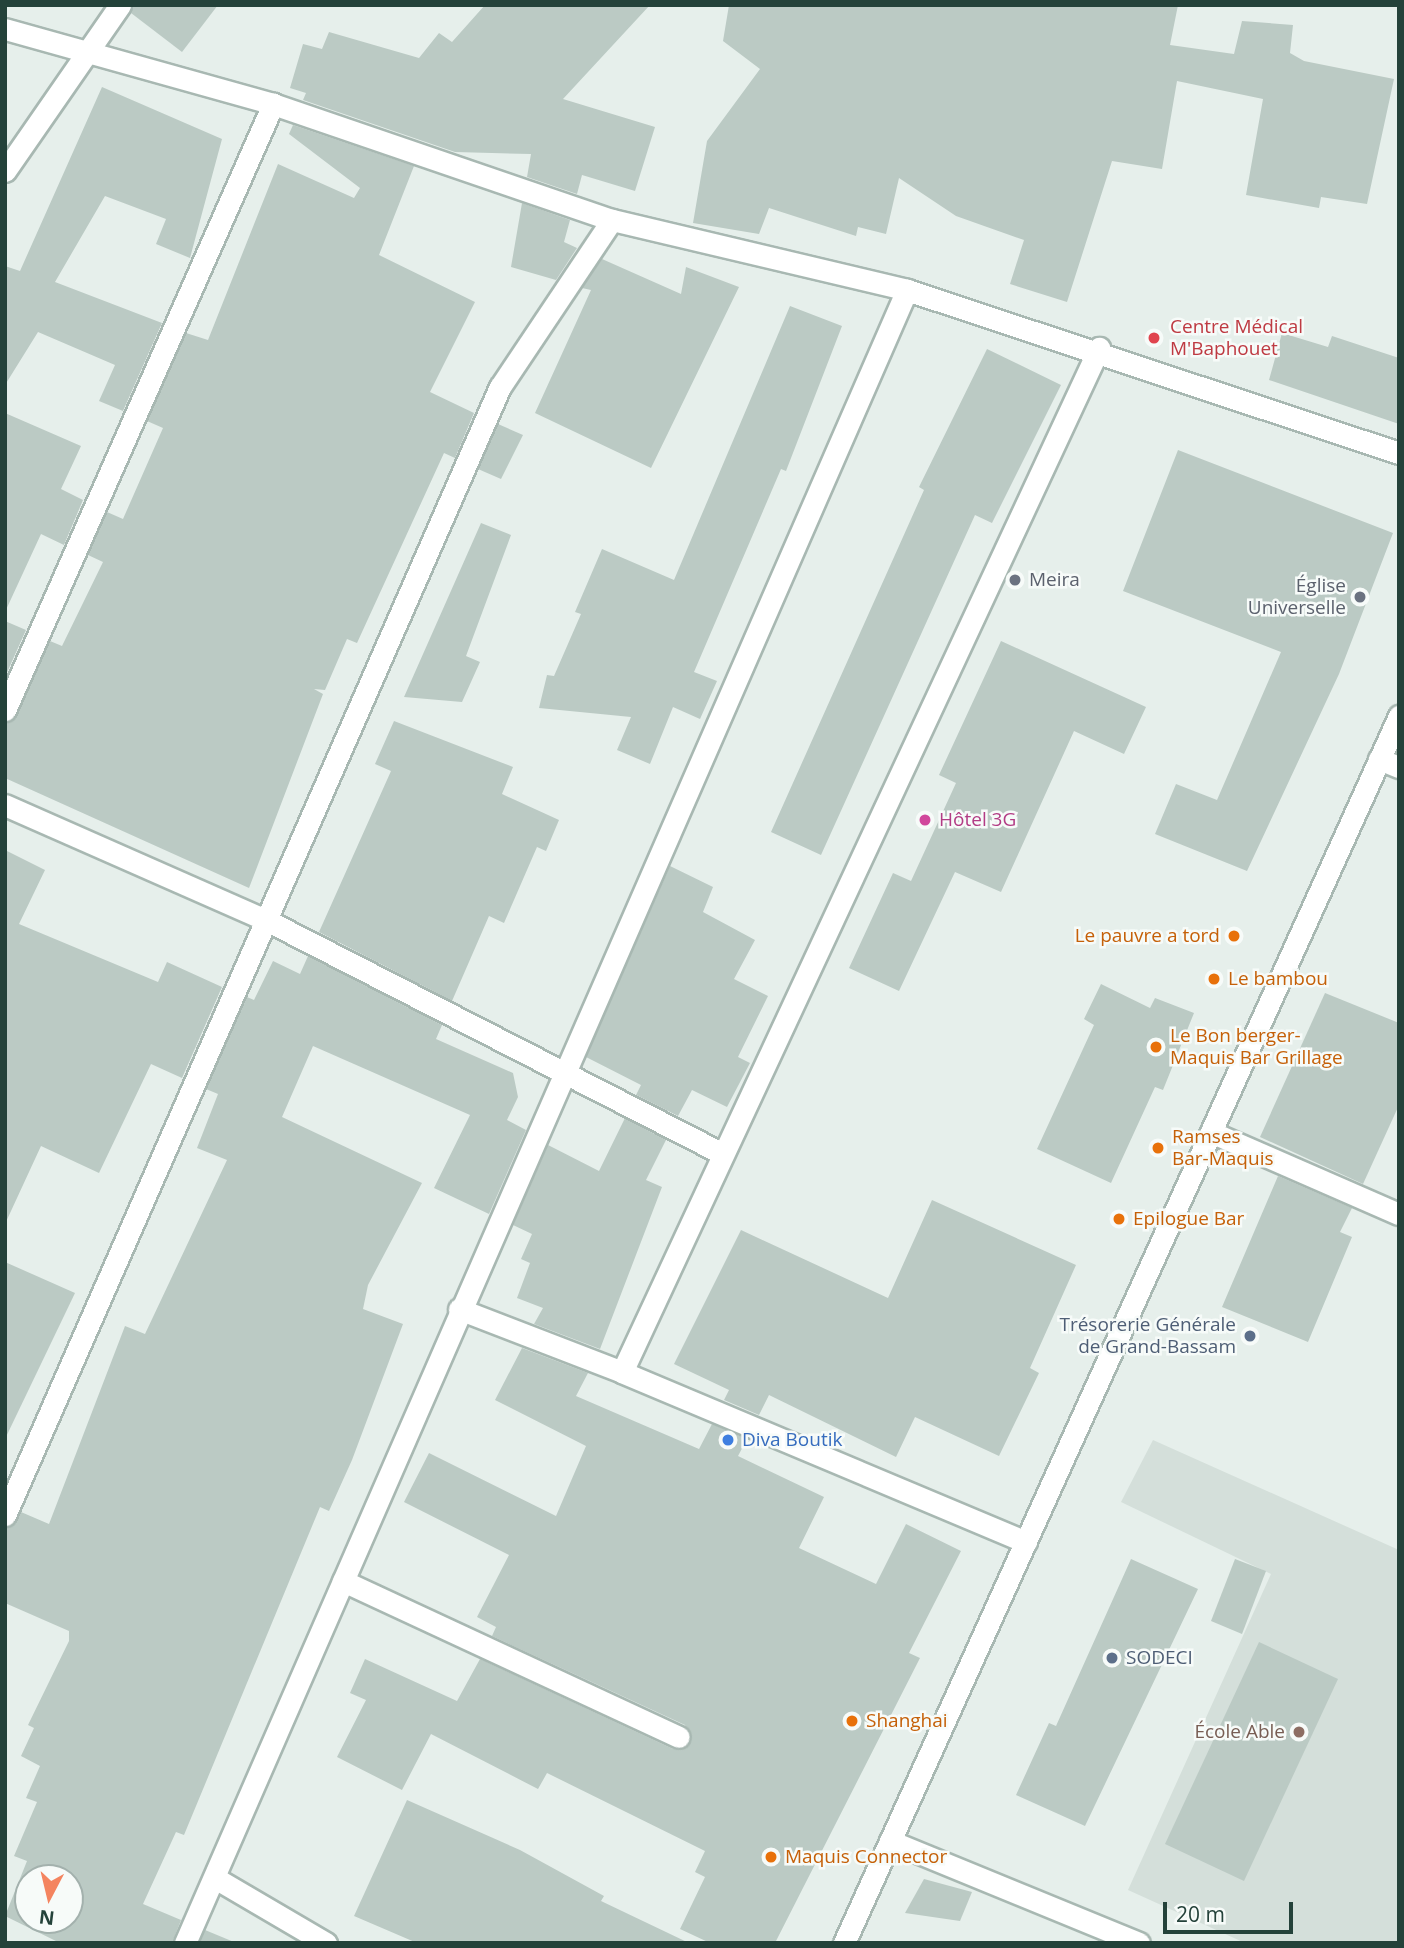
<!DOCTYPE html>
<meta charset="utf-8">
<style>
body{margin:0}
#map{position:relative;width:1404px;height:1948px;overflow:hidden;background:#e6efeb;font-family:"Open Sans",sans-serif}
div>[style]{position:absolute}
.built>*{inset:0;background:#d4dfda}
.building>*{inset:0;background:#bbcac4}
.roads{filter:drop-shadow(2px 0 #a8b8b2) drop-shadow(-2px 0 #a8b8b2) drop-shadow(0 2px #a8b8b2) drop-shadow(0 -2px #a8b8b2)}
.minor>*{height:21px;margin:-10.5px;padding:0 10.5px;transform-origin:10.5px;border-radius:10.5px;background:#fff}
.dots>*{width:19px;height:19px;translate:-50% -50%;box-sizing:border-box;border:4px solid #f7fbf9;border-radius:50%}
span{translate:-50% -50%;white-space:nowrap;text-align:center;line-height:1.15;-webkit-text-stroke:5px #f7fbf9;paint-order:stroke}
.health-label{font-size:19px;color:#be3a42}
.left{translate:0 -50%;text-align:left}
.worship-label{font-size:19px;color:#5b616d}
.right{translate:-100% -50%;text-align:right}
.hotel-label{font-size:19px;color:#b23c85}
.food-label{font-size:19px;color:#c56008}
.service-label{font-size:19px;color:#4e5e75}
.shop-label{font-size:19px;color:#366cbe}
.education-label{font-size:19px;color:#785e54}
.frame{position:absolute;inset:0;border:7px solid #24423a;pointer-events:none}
.north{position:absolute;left:14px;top:1864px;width:70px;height:70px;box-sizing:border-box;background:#f7fbf9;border:2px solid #a3b1ad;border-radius:50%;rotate:187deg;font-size:19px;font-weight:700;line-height:28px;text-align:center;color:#24423a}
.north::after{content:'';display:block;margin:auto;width:24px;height:32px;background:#f4845f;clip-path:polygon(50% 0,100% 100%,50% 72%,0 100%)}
.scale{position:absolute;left:1163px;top:1902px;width:130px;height:32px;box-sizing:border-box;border:4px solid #24423a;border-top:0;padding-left:9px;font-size:21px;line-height:24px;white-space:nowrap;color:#24423a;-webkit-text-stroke:5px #f7fbf9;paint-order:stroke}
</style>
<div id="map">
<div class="built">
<div style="clip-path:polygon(1153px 1440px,1399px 1550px,1399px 1943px,1245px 1943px,1128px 1890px,1271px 1574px,1121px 1502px)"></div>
</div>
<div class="building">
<div style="clip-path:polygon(133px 5px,218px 5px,182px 52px,131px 13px)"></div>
<div style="clip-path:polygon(485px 5px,650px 5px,563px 99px,655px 127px,635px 191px,582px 175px,577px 194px,527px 177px,531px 154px,455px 152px,303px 100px,306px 93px,290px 88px,303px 44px,322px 49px,329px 32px,419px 58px,439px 33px,452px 42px)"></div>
<div style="clip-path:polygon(729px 5px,1178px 5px,1170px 45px,1234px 54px,1242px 21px,1293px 25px,1290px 53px,1304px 61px,1394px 79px,1367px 204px,1321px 197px,1319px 208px,1246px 195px,1263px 99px,1177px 81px,1162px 169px,1112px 161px,1067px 302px,1010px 284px,1024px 240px,956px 216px,899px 178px,886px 234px,858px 227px,856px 236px,769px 208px,759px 234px,693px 223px,707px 141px,760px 69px,723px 41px)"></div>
<div style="clip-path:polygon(102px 87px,222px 139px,190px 258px,156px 244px,166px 219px,105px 196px,55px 282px,162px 323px,123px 411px,99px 401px,115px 365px,38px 332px,5px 385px,5px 266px,20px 271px)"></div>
<div style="clip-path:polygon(293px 125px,414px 166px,379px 255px,475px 302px,430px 392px,474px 413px,455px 458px,444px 453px,357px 643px,347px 639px,325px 690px,314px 689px,323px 694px,249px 888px,5px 778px,5px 723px,17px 715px,50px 641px,62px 646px,103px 562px,88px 555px,107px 512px,123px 519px,163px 428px,147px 421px,186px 333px,208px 340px,278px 164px,354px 198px,360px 188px,289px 134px)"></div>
<div style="clip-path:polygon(522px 203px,570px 220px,564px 242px,577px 248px,556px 280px,511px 267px)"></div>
<div style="clip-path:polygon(602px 259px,681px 294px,686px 267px,739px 287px,651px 468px,535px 413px,591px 290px,582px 288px)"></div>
<div style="clip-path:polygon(790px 306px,842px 326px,786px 471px,781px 469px,694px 672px,717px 681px,700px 719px,673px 707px,650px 764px,617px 750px,631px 717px,539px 708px,547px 675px,554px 676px,581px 614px,575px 612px,602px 549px,674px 580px)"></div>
<div style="clip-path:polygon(1282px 333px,1328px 347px,1332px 336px,1399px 358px,1399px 424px,1269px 380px)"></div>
<div style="clip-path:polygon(987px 349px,1061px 385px,992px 523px,975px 515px,821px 855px,771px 832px,924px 490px,919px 487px)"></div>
<div style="clip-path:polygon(5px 413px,81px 446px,61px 489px,83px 500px,64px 545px,41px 534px,5px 612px)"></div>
<div style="clip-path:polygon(498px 424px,523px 435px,501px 479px,478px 469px)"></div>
<div style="clip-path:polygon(1178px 450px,1393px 533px,1339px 674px,1247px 871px,1155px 834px,1176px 784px,1217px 800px,1281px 652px,1123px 591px)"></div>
<div style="clip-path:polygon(481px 523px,511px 535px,466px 656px,480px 662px,462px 702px,404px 697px)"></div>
<div style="clip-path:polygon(5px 621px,26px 630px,5px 677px)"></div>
<div style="clip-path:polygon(1001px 641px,1146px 707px,1124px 754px,1074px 731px,1001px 892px,955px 872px,899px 991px,849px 968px,893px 873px,911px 881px,956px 783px,939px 775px)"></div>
<div style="clip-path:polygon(394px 721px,513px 767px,502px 794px,559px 820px,546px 851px,537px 847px,504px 923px,489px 916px,452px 1001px,319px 932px,391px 771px,375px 764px)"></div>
<div style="clip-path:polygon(5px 850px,45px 870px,19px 924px,158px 982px,167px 962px,222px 987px,182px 1078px,151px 1064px,99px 1173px,41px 1146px,5px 1224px)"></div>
<div style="clip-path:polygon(670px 866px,713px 887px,703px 912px,755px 940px,734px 979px,768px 996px,738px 1057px,750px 1063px,727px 1107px,692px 1090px,678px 1116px,636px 1095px,641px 1085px,586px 1057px)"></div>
<div style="clip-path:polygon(evenodd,308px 956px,442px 1025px,436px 1039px,513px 1073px,518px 1097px,507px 1120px,526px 1130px,489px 1214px,434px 1188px,470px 1115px,313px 1046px,282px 1117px,422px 1183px,368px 1285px,363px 1309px,403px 1324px,352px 1460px,329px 1511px,320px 1507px,184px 1835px,176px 1832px,143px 1904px,181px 1920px,172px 1943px,60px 1943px,5px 1916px,27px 1861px,14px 1856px,37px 1802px,26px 1798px,40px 1766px,21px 1756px,34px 1728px,28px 1725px,69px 1641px,69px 1631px,5px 1603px,5px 1528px,21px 1512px,49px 1524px,125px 1326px,145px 1334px,227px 1160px,197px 1148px,218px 1094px,206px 1089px,247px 997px,254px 1000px,273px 961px,300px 974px,308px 956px,28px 1878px,70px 1878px,70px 1920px,28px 1920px,28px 1878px)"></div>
<div style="clip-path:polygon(1101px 984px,1150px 1008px,1155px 998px,1194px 1013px,1163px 1090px,1155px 1087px,1111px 1183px,1037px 1149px,1094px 1025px,1084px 1019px)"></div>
<div style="clip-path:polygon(1325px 993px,1399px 1023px,1399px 1105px,1363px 1184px,1260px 1137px)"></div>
<div style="clip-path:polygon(625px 1118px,666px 1140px,646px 1180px,662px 1187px,600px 1349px,534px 1324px,543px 1308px,517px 1298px,530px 1263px,521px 1259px,532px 1234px,513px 1225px,548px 1145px,599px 1171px)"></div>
<div style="clip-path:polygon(1278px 1176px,1352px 1208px,1340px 1232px,1352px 1237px,1308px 1342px,1222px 1307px)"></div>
<div style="clip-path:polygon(932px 1200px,1076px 1265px,1030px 1368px,1039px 1373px,999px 1456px,915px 1417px,896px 1457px,769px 1395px,759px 1415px,724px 1400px,729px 1390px,674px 1364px,741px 1230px,888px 1298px)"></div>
<div style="clip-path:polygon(5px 1262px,75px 1293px,5px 1439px)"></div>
<div style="clip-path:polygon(522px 1348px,588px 1373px,576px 1396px,699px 1449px,712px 1424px,747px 1439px,738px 1456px,824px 1497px,799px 1548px,876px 1584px,906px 1524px,961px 1551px,909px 1653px,920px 1658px,775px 1943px,710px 1943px,680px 1929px,705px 1877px,695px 1872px,705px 1851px,547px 1773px,538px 1789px,431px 1734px,402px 1790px,337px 1757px,366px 1700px,350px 1693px,365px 1659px,457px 1701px,480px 1659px,673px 1749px,691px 1742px,685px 1725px,492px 1636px,496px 1627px,477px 1617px,509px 1555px,404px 1502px,429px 1453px,556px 1516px,586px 1446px,495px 1400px)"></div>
<div style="clip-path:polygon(1131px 1559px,1198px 1589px,1085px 1826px,1016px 1795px,1049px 1723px,1056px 1726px)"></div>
<div style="clip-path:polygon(1235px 1559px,1266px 1571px,1242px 1634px,1211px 1621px)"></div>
<div style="clip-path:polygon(1259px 1642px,1338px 1679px,1244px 1881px,1165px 1844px)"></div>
<div style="clip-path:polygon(407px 1800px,520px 1850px,604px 1896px,601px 1901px,689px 1943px,417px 1943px,354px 1916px)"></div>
<div style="clip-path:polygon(924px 1879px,972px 1892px,960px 1921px,905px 1913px)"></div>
<div style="clip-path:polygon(205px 1930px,234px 1942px,234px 1943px,199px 1943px)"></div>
</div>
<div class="roads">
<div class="minor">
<div style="left:5px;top:29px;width:278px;rotate:15.6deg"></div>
<div style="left:273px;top:104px;width:358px;rotate:18.9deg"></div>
<div style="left:612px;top:220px;width:303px;rotate:13.3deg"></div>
<div style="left:907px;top:290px;width:518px;rotate:18.33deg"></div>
<div style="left:5px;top:171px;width:202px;rotate:-55.3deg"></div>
<div style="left:5px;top:710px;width:663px;rotate:-66.14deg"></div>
<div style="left:1379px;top:759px;width:22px;rotate:22deg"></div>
<div style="left:5px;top:805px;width:290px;rotate:23.8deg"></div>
<div style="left:270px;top:922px;width:509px;rotate:27.12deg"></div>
<div style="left:1211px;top:1132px;width:205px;rotate:23.6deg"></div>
<div style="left:459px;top:1309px;width:175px;rotate:21.1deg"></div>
<div style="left:5px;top:1515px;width:1232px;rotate:-66.31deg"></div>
<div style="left:500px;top:387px;width:201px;rotate:-56.2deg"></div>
<div style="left:1026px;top:1542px;width:438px;rotate:-157.2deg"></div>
<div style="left:622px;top:1372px;width:1130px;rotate:-65.02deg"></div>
<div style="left:343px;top:1581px;width:370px;rotate:24.9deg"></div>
<div style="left:890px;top:1841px;width:269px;rotate:22.3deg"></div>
<div style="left:215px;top:1878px;width:129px;rotate:30.4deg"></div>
<div style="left:185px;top:1943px;width:1804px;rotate:-66.41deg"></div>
<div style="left:844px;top:1943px;width:1347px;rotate:-65.66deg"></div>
</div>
</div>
<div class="dots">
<div style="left:1154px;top:338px;background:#e0444e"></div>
<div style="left:1015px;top:580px;background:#6b7280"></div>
<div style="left:1360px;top:597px;background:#6b7280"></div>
<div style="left:925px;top:820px;background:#d1479c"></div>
<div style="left:1234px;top:936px;background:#e8710a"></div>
<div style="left:1214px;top:979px;background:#e8710a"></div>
<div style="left:1156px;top:1047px;background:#e8710a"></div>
<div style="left:1158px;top:1148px;background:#e8710a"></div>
<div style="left:1119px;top:1219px;background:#e8710a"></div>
<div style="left:1250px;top:1336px;background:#5c6f8a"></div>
<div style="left:728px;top:1440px;background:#3f7fe0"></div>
<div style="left:1112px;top:1658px;background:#5c6f8a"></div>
<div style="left:852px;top:1721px;background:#e8710a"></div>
<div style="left:1299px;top:1732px;background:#8d6e63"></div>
<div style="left:771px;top:1857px;background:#e8710a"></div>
</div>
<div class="health-label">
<span class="left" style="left:1170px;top:338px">Centre Médical<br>M'Baphouet</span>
</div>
<div class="worship-label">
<span class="left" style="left:1029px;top:580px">Meira</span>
<span class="right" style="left:1346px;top:597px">Église<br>Universelle</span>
</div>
<div class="hotel-label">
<span class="left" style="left:939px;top:820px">Hôtel 3G</span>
</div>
<div class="food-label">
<span class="right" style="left:1220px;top:936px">Le pauvre a tord</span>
<span class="left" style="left:1228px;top:979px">Le bambou</span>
<span class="left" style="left:1170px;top:1047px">Le Bon berger-<br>Maquis Bar Grillage</span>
<span class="left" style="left:1172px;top:1148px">Ramses<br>Bar-Maquis</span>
<span class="left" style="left:1133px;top:1219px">Epilogue Bar</span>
<span class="left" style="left:866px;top:1721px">Shanghai</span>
<span class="left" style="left:785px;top:1857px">Maquis Connector</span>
</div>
<div class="service-label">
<span class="right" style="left:1236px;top:1336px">Trésorerie Générale<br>de Grand-Bassam</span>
<span class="left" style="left:1126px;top:1658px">SODECI</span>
</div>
<div class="shop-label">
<span class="left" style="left:742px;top:1440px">Diva Boutik</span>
</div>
<div class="education-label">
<span class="right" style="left:1285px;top:1732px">École Able</span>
</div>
<div class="frame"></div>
<div class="north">N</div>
<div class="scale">20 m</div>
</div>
